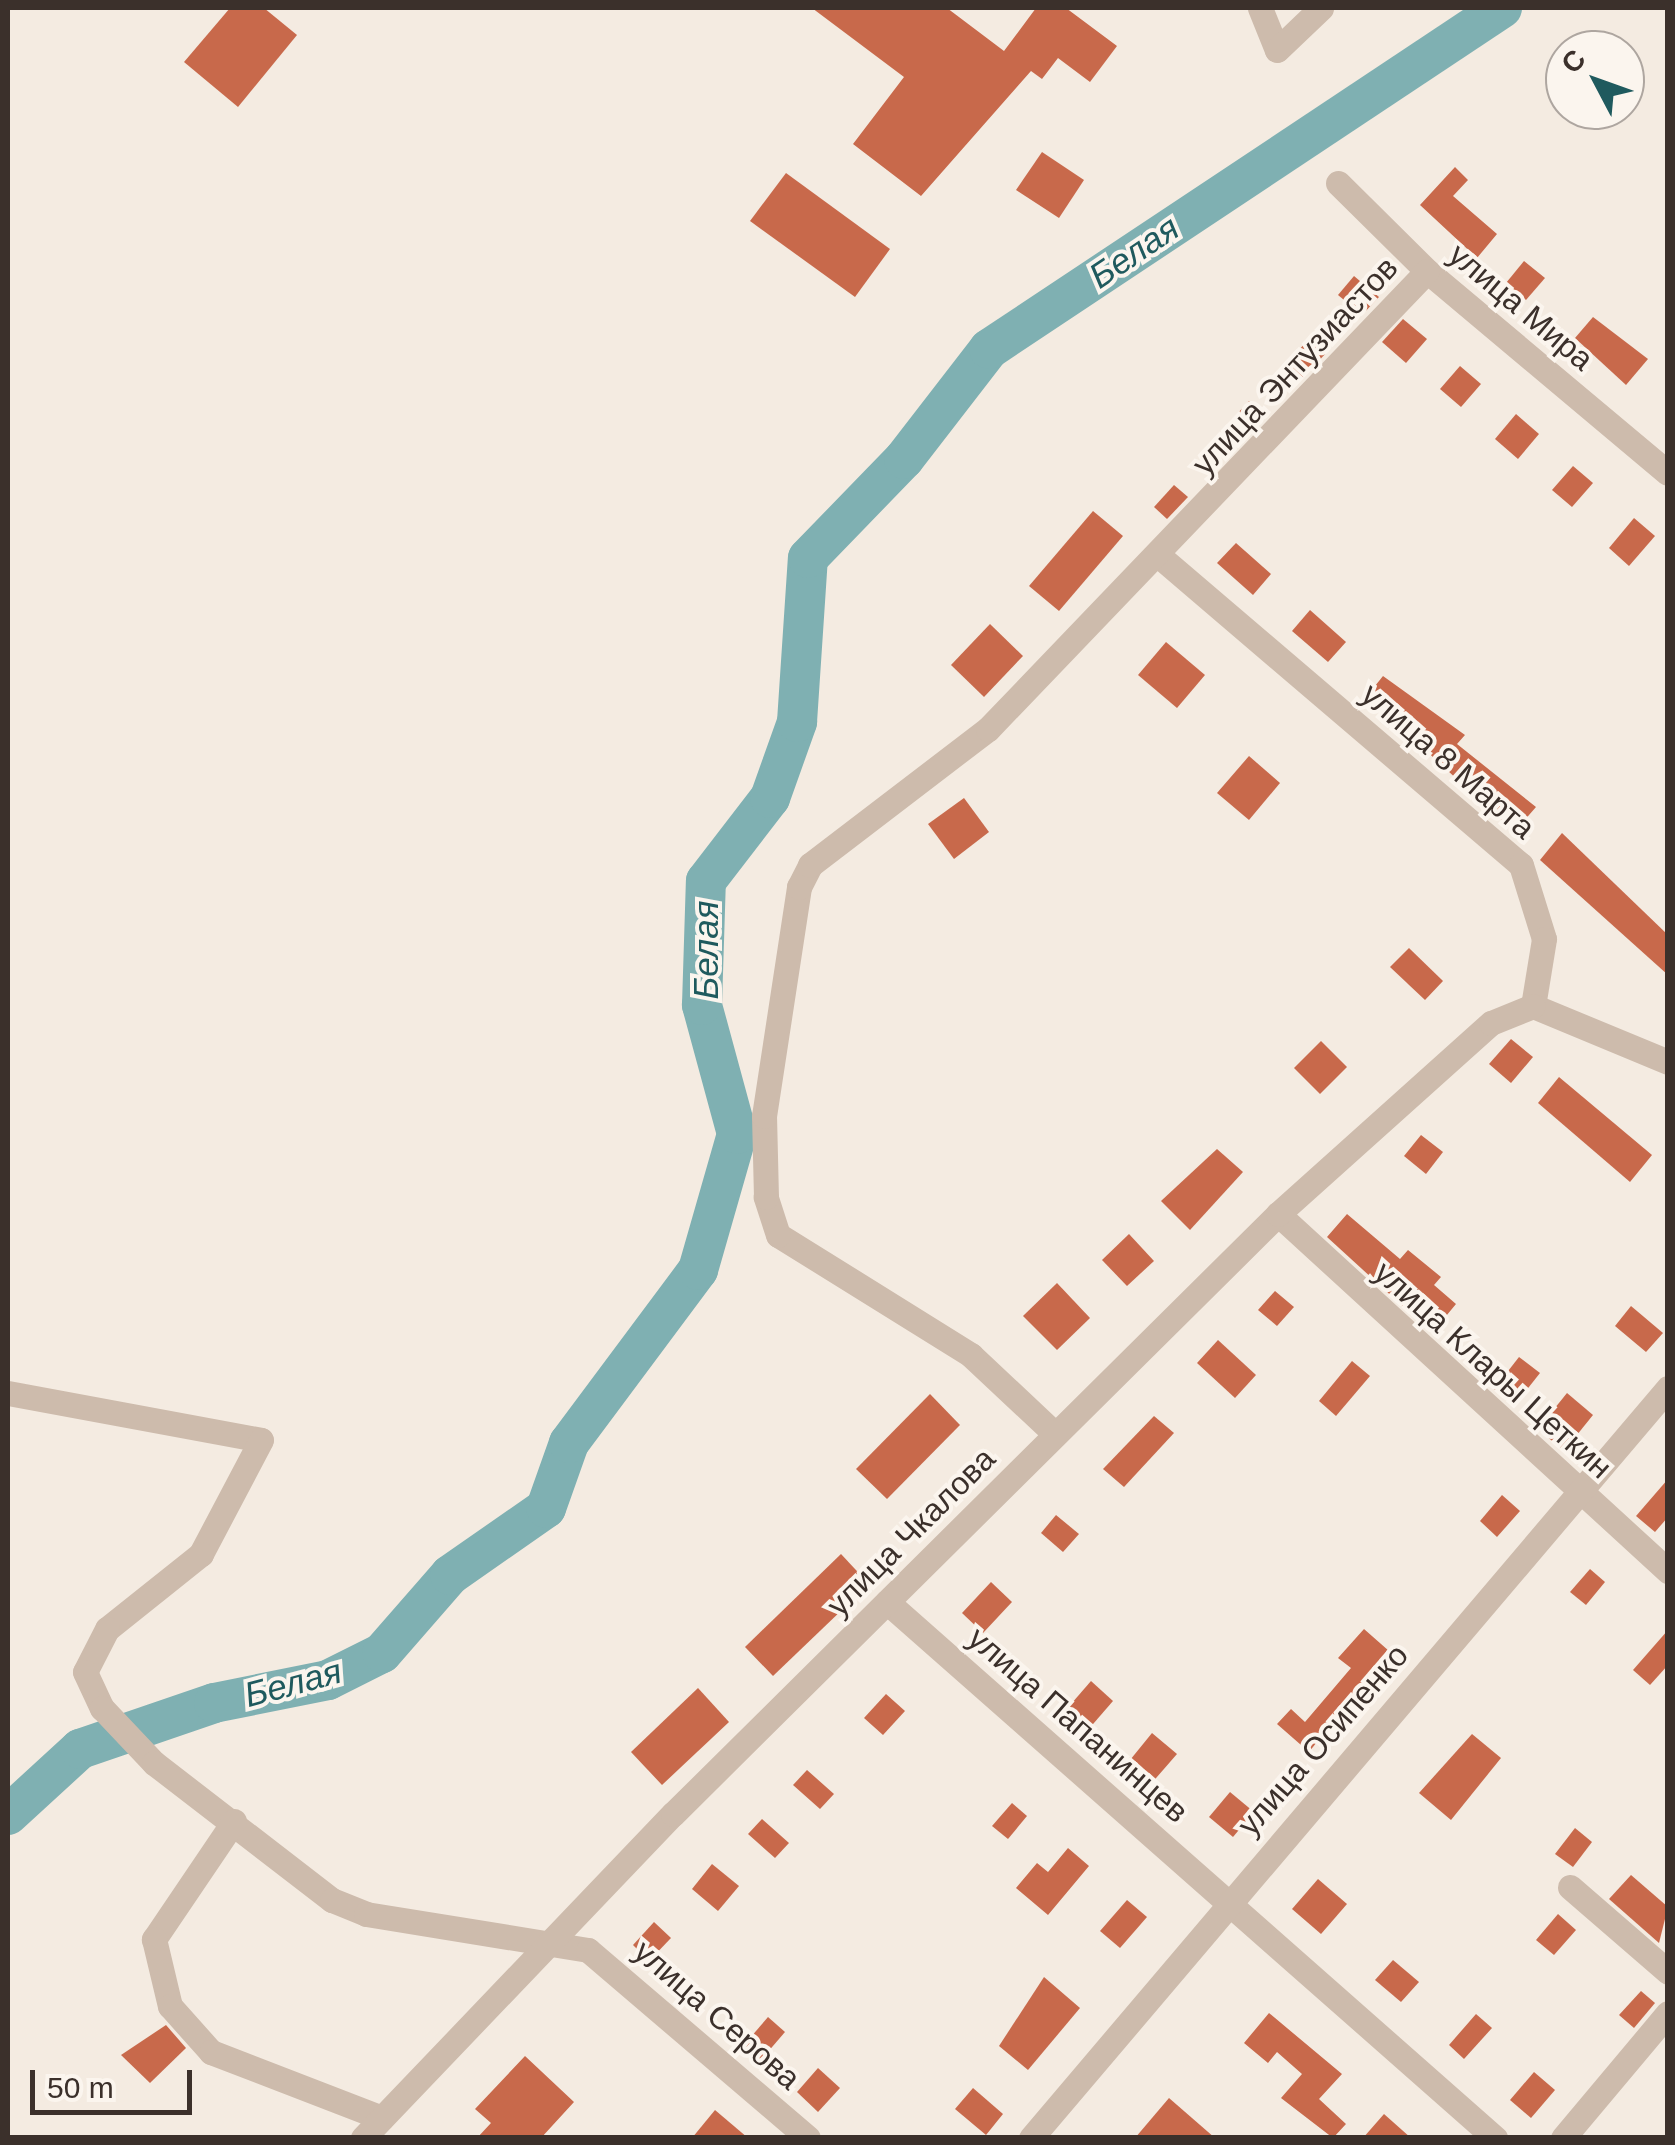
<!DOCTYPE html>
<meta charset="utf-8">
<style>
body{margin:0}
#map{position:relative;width:1675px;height:2145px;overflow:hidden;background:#f4ebe1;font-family:Helvetica,sans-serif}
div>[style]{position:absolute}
.river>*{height:40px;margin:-20px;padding:0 20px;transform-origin:20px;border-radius:20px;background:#7fb0b2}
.building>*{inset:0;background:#c8694b}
.minor>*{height:25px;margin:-12.5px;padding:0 12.5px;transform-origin:12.5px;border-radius:12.5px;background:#cdbbac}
span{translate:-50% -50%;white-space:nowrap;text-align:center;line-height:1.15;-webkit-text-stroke:8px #fbf5ee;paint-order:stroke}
.street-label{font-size:32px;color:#3b302b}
.water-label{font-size:35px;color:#1f5a5e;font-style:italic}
.frame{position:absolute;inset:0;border:10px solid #3b302b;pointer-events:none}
.north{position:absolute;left:1545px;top:30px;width:100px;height:100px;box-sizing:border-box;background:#fbf5ee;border:2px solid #aea6a0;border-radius:50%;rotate:311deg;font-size:28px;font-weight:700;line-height:40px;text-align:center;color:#3b302b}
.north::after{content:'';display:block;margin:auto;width:35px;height:45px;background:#1f5a5e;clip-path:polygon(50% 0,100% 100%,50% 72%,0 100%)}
.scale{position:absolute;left:30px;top:2070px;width:162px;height:45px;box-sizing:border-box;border:5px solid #3b302b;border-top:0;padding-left:12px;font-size:30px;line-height:35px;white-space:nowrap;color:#3b302b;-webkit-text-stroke:8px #fbf5ee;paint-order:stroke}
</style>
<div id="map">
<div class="river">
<div style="left:8px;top:1815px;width:98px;rotate:-42.5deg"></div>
<div style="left:80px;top:1749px;width:142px;rotate:-18.9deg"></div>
<div style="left:214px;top:1703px;width:116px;rotate:-11.4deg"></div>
<div style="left:328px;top:1680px;width:60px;rotate:-26.6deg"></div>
<div style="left:382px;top:1653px;width:103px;rotate:-48.9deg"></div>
<div style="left:450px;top:1575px;width:117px;rotate:-34.9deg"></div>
<div style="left:546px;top:1508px;width:69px;rotate:-70.5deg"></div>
<div style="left:569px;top:1443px;width:216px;rotate:-53.3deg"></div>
<div style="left:698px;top:1270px;width:141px;rotate:-74deg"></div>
<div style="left:737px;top:1134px;width:134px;rotate:-105.2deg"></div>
<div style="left:702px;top:1005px;width:124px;rotate:-88.2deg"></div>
<div style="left:706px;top:881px;width:105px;rotate:-52.4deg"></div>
<div style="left:770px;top:798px;width:81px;rotate:-70.4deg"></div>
<div style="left:797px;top:722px;width:164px;rotate:-86.2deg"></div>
<div style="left:808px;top:558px;width:138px;rotate:-45.9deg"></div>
<div style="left:904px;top:459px;width:139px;rotate:-52.3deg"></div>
<div style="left:989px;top:349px;width:616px;rotate:-33.61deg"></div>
</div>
<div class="building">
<div style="clip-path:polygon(230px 8px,264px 8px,297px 35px,238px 107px,184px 62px)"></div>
<div style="clip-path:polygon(812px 8px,947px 8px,1004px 51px,1036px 8px,1066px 8px,1117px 46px,1090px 82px,1058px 58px,1042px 79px,1031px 71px,921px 196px,853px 144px,904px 77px)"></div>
<div style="clip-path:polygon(1042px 152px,1084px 180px,1059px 218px,1016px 190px)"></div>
<div style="clip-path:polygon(1455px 167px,1468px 180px,1453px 196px,1497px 234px,1477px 258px,1420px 205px)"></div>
<div style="clip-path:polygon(786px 173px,890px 249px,855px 297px,750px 221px)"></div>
<div style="clip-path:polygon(1524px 261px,1545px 278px,1526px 300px,1506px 283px)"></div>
<div style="clip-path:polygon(1354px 276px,1379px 297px,1362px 315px,1338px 295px)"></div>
<div style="clip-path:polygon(1593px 317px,1648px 359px,1626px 385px,1575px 338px)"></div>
<div style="clip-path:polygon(1403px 319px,1427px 339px,1406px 363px,1382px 342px)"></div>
<div style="clip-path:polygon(1312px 336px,1328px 351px,1293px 388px,1277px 373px)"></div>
<div style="clip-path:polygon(1460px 366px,1481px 384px,1461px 407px,1440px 389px)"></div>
<div style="clip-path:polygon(1249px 401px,1265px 416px,1241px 442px,1225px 427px)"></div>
<div style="clip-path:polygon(1516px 414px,1539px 434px,1518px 459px,1495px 439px)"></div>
<div style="clip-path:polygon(1573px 466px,1593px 483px,1572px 507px,1552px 490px)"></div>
<div style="clip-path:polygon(1174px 485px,1188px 497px,1167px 519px,1154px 507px)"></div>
<div style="clip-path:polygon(1093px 511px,1123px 536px,1059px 611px,1029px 586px)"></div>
<div style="clip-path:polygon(1634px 518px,1655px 536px,1629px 566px,1609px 548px)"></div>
<div style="clip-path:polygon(1236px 543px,1271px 574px,1253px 595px,1217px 563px)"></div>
<div style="clip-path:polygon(1310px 610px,1346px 642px,1328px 662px,1292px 631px)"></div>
<div style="clip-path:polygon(990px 624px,1023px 656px,984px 697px,951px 665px)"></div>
<div style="clip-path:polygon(1166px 642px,1205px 675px,1177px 708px,1138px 675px)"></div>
<div style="clip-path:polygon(1383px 676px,1465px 735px,1457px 744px,1536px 807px,1514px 832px,1367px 696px)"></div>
<div style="clip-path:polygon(1249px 756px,1280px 783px,1249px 820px,1217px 793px)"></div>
<div style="clip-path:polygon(964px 798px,989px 832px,954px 859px,928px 824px)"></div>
<div style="clip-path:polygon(1562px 833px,1668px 935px,1668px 975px,1540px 860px)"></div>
<div style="clip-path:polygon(1409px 948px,1443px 981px,1425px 1000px,1390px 967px)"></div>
<div style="clip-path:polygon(1511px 1039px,1533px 1057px,1511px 1083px,1489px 1064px)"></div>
<div style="clip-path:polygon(1321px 1041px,1347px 1067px,1320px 1094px,1294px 1068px)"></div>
<div style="clip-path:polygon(1559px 1077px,1652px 1155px,1630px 1182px,1538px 1103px)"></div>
<div style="clip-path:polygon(1421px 1135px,1443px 1152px,1426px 1174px,1404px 1156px)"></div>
<div style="clip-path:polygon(1217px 1149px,1243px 1172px,1190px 1230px,1161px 1201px)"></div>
<div style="clip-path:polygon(1347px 1214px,1400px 1259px,1408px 1250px,1441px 1277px,1434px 1285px,1456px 1304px,1432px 1333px,1327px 1237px)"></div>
<div style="clip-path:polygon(1129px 1234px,1154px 1261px,1127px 1286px,1102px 1260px)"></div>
<div style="clip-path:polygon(1057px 1283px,1090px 1318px,1057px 1350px,1023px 1316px)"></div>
<div style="clip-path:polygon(1275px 1291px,1294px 1307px,1277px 1326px,1258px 1310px)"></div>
<div style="clip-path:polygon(1631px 1306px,1663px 1333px,1646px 1352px,1615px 1326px)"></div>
<div style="clip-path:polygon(1218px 1340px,1256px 1375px,1235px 1398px,1197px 1363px)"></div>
<div style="clip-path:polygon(1519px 1357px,1540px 1373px,1514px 1406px,1494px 1389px)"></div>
<div style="clip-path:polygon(1352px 1361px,1370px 1376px,1336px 1416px,1319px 1401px)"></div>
<div style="clip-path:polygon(1567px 1393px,1593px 1415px,1564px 1451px,1538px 1429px)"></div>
<div style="clip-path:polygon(930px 1394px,960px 1425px,887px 1499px,856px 1469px)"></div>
<div style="clip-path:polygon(1154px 1416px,1174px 1433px,1124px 1487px,1103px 1469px)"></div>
<div style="clip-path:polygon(1668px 1479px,1668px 1517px,1655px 1532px,1636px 1516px)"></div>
<div style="clip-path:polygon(1502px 1495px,1520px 1511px,1497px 1537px,1480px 1521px)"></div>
<div style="clip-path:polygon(1056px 1515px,1079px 1534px,1063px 1552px,1041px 1533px)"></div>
<div style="clip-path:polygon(841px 1554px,869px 1584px,773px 1676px,745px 1647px)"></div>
<div style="clip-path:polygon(1590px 1569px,1605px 1582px,1586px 1605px,1570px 1592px)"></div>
<div style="clip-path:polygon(991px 1582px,1012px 1602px,983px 1633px,962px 1613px)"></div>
<div style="clip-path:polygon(1364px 1629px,1389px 1651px,1309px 1752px,1277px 1724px,1291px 1709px,1305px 1722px,1351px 1668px,1338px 1658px)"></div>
<div style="clip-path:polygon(1668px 1630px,1668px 1665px,1650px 1685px,1633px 1670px)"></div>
<div style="clip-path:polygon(1091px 1681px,1113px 1701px,1087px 1731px,1065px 1711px)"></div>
<div style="clip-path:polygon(698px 1688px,729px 1722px,662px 1785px,631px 1752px)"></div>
<div style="clip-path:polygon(886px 1694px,905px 1711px,883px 1735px,864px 1718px)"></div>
<div style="clip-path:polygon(1152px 1733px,1177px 1754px,1150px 1785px,1126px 1765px)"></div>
<div style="clip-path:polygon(1472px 1734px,1501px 1758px,1451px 1820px,1419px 1793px)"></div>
<div style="clip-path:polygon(807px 1770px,834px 1794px,820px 1809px,793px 1785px)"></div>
<div style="clip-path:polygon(1230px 1792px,1254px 1812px,1233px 1837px,1209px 1817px)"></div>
<div style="clip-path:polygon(1012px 1803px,1027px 1816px,1008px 1839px,992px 1826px)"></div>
<div style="clip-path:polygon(762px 1819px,789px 1843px,775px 1858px,748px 1834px)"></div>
<div style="clip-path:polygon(1575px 1828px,1592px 1842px,1573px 1867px,1555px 1854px)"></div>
<div style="clip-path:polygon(1068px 1848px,1089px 1866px,1048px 1915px,1016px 1888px,1037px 1863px,1048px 1872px)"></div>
<div style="clip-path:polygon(712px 1864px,739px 1886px,718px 1911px,692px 1889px)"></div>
<div style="clip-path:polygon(1631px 1875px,1668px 1907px,1659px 1943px,1609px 1899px)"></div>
<div style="clip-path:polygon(1318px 1879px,1347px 1904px,1321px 1934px,1292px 1909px)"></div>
<div style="clip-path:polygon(1127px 1900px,1147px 1917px,1120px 1948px,1100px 1931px)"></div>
<div style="clip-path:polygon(1558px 1914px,1576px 1930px,1554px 1955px,1536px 1940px)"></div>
<div style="clip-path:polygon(654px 1922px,671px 1938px,649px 1961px,633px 1945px)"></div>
<div style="clip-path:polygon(1393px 1960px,1419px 1982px,1401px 2002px,1375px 1980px)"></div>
<div style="clip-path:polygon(1044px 1977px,1080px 2008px,1028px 2070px,999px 2046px)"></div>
<div style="clip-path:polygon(1641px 1991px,1655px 2003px,1634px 2028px,1619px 2015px)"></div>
<div style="clip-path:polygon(1269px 2013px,1342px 2074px,1319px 2099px,1346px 2124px,1333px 2138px,1281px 2098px,1302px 2074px,1277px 2052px,1268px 2063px,1244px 2043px)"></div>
<div style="clip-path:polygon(1476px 2014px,1492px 2028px,1464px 2059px,1449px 2045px)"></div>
<div style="clip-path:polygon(768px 2017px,785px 2032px,761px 2060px,744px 2045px)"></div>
<div style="clip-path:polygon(166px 2025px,186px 2048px,150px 2083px,121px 2055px)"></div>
<div style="clip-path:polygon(525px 2056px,574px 2102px,541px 2138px,477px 2138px,491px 2123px,475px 2109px)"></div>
<div style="clip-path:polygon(818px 2068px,840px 2088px,818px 2112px,797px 2092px)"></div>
<div style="clip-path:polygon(1534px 2072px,1555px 2090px,1531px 2118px,1510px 2100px)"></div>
<div style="clip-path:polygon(973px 2088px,1003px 2114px,986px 2135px,955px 2109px)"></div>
<div style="clip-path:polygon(1169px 2098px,1215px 2138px,1135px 2138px)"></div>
<div style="clip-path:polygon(715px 2110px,748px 2138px,692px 2138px)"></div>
<div style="clip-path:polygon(1384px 2114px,1411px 2138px,1363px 2138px)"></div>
</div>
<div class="minor">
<div style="left:1260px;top:8px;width:45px;rotate:68deg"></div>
<div style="left:1277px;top:50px;width:61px;rotate:-43.7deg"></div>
<div style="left:1338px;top:183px;width:125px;rotate:44.7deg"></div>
<div style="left:1427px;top:271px;width:314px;rotate:40deg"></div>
<div style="left:1158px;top:555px;width:477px;rotate:40.5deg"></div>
<div style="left:1521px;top:865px;width:77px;rotate:72.7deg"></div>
<div style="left:1544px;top:939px;width:68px;rotate:99.3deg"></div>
<div style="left:1533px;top:1006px;width:146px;rotate:22.5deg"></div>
<div style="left:1278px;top:1214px;width:529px;rotate:42.47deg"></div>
<div style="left:8px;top:1393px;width:257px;rotate:10.5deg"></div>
<div style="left:261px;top:1440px;width:129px;rotate:117.8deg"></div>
<div style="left:201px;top:1554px;width:120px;rotate:141.4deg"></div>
<div style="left:107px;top:1629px;width:48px;rotate:117.1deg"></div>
<div style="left:85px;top:1672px;width:40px;rotate:65deg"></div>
<div style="left:102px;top:1708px;width:76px;rotate:46.6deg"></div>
<div style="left:154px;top:1763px;width:225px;rotate:37.6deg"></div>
<div style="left:332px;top:1900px;width:37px;rotate:22deg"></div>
<div style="left:366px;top:1914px;width:225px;rotate:9.2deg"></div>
<div style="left:588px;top:1950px;width:289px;rotate:40.5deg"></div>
<div style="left:1055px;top:1434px;width:115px;rotate:-136.8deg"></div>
<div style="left:971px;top:1355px;width:227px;rotate:-148.1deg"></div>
<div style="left:778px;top:1235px;width:40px;rotate:-108deg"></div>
<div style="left:766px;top:1197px;width:81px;rotate:-91.4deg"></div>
<div style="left:764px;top:1116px;width:232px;rotate:-81.3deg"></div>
<div style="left:799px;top:887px;width:25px;rotate:-63deg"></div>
<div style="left:810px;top:865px;width:224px;rotate:-37.4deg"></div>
<div style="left:988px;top:729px;width:634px;rotate:-46.21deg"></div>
<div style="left:887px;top:1602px;width:811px;rotate:41.4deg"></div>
<div style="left:234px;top:1821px;width:143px;rotate:124.1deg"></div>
<div style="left:154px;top:1939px;width:69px;rotate:76.6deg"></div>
<div style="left:170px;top:2006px;width:62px;rotate:48.3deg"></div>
<div style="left:211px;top:2052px;width:183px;rotate:21.1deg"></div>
<div style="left:1570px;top:1887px;width:130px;rotate:40.9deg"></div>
<div style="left:363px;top:2138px;width:448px;rotate:-46.3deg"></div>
<div style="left:673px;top:1814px;width:852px;rotate:-44.76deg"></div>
<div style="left:1278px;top:1214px;width:286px;rotate:-41.9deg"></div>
<div style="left:1491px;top:1023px;width:45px;rotate:-22deg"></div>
<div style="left:1031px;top:2138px;width:984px;rotate:-49.66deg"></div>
<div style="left:1563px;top:2138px;width:163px;rotate:-50deg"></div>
</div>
<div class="street-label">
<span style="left:1521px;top:307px;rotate:40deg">улица Мира</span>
<span style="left:1295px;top:366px;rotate:-47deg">улица Энтузиастов</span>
<span style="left:1448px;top:761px;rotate:41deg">улица 8 Марта</span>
<span style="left:1493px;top:1370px;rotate:42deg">улица Клары Цеткин</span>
<span style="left:911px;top:1532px;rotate:-45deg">улица Чкалова</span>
<span style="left:1078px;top:1725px;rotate:41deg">улица Папанинцев</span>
<span style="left:1323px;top:1740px;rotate:-49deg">улица Осипенко</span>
<span style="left:717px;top:2015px;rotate:41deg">улица Серова</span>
</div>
<div class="water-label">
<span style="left:1134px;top:252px;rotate:-34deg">Белая</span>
<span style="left:706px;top:950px;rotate:-90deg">Белая</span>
<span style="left:293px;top:1683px;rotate:-15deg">Белая</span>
</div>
<div class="frame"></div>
<div class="north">С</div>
<div class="scale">50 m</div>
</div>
